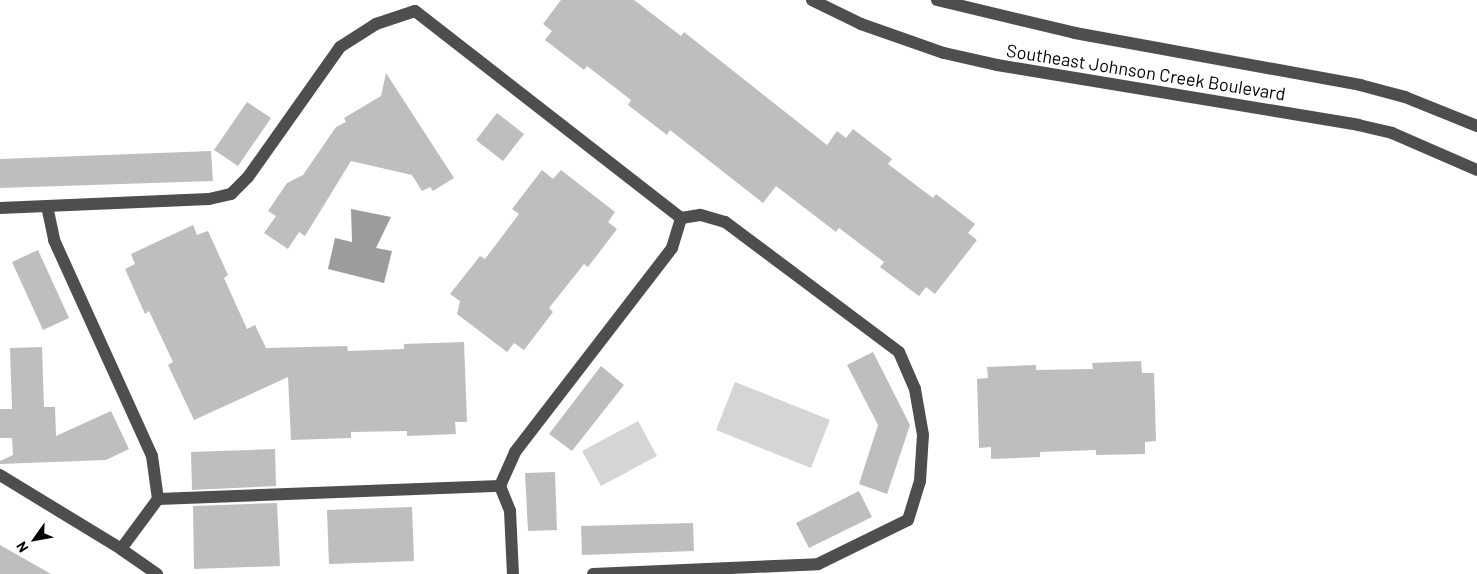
<!DOCTYPE html>
<style>
body{margin:0}
#map{position:relative;width:1477px;height:574px;overflow:hidden;background:#fff;font-family:Barlow,sans-serif}
div>[style]{position:absolute}
.green>*{inset:0;background:#d5d5d5}
.water>*{inset:0;background:#9c9c9c}
.building>*{inset:0;background:#bebebe}
.minor>*{height:12px;margin:-6px;padding:0 6px;transform-origin:6px;border-radius:6px;background:#4e4e4e}
span{translate:-50% -50%;white-space:nowrap;text-align:center;line-height:1.15;-webkit-text-stroke:4px #fff;paint-order:stroke}
.street-label{font-size:18px;color:#000}
.north{position:absolute;left:10px;top:514px;width:50px;height:50px;-webkit-text-stroke:4px #fff;paint-order:stroke;rotate:238deg;font-size:14px;font-weight:700;line-height:20px;text-align:center;color:#000}
.north::after{content:'';display:block;margin:auto;width:18px;height:22px;background:#000;clip-path:polygon(50% 0,100% 100%,50% 72%,0 100%)}
</style>
<div id="map">
<div class="green">
<div style="clip-path:polygon(735px 382px,830px 420px,811px 468px,716px 430px)"></div>
<div style="clip-path:polygon(638px 421px,657px 456px,601px 486px,582px 451px)"></div>
</div>
<div class="water">
<div style="clip-path:polygon(351px 209px,391px 217px,376px 248px,392px 251px,384px 283px,328px 269px,335px 238px,352px 242px)"></div>
</div>
<div class="building">
<div style="clip-path:polygon(561px 0,634px 0,681px 36px,684px 32px,827px 145px,837px 131px,846px 138px,853px 129px,892px 159px,888px 164px,933px 198px,936px 194px,975px 224px,968px 233px,977px 240px,935px 294px,926px 287px,919px 296px,880px 267px,884px 262px,839px 228px,836px 232px,776px 186px,763px 203px,670px 130px,667px 135px,628px 105px,631px 100px,587px 66px,584px 70px,545px 40px,552px 31px,543px 24px)"></div>
<div style="clip-path:polygon(386px 73px,454px 178px,433px 191px,430px 187px,422px 191px,412px 175px,351px 161px,305px 236px,299px 232px,288px 249px,264px 233px,276px 216px,268px 211px,287px 183px,303px 175px,336px 127px,346px 122px,344px 118px,381px 96px)"></div>
<div style="clip-path:polygon(247px 102px,271px 118px,238px 166px,214px 150px)"></div>
<div style="clip-path:polygon(497px 113px,524px 134px,503px 161px,476px 140px)"></div>
<div style="clip-path:polygon(211px 151px,213px 181px,0 188px,0 159px)"></div>
<div style="clip-path:polygon(542px 170px,553px 179px,561px 170px,615px 212px,608px 222px,617px 229px,588px 267px,584px 264px,549px 308px,553px 312px,524px 350px,514px 343px,507px 352px,457px 314px,460px 301px,450px 294px,480px 256px,485px 259px,519px 214px,512px 209px)"></div>
<div style="clip-path:polygon(193px 225px,197px 235px,208px 231px,228px 275px,224px 278px,247px 329px,255px 325px,266px 348px,347px 346px,348px 351px,404px 349px,404px 344px,464px 342px,467px 422px,455px 422px,456px 434px,407px 436px,407px 431px,351px 432px,351px 438px,291px 440px,288px 377px,194px 420px,168px 365px,173px 362px,149px 311px,145px 314px,125px 269px,135px 264px,131px 254px)"></div>
<div style="clip-path:polygon(38px 250px,69px 318px,43px 330px,12px 262px)"></div>
<div style="clip-path:polygon(42px 347px,44px 407px,55px 407px,56px 436px,111px 411px,129px 449px,106px 460px,0 464px,0 461px,13px 455px,12px 438px,0 438px,0 409px,12px 409px,10px 348px)"></div>
<div style="clip-path:polygon(873px 352px,910px 425px,887px 494px,859px 484px,878px 425px,847px 365px)"></div>
<div style="clip-path:polygon(1141px 361px,1142px 373px,1154px 373px,1156px 441px,1145px 442px,1145px 454px,1096px 455px,1096px 450px,1040px 452px,1040px 457px,991px 459px,991px 447px,979px 448px,977px 379px,988px 378px,987px 367px,1036px 365px,1036px 370px,1093px 369px,1092px 363px)"></div>
<div style="clip-path:polygon(601px 366px,624px 385px,572px 451px,549px 434px)"></div>
<div style="clip-path:polygon(275px 449px,276px 486px,192px 490px,191px 452px)"></div>
<div style="clip-path:polygon(555px 472px,557px 530px,528px 531px,525px 473px)"></div>
<div style="clip-path:polygon(859px 491px,872px 517px,809px 548px,796px 523px)"></div>
<div style="clip-path:polygon(277px 503px,280px 566px,194px 569px,193px 506px)"></div>
<div style="clip-path:polygon(412px 507px,414px 561px,329px 564px,327px 510px)"></div>
<div style="clip-path:polygon(693px 523px,694px 551px,582px 555px,581px 526px)"></div>
<div style="clip-path:polygon(0 545px,51px 574px,0 574px)"></div>
</div>
<div class="minor">
<div style="left:812px;top:0;width:55px;rotate:26.1deg"></div>
<div style="left:861px;top:24px;width:88px;rotate:19.3deg"></div>
<div style="left:944px;top:53px;width:54px;rotate:12.8deg"></div>
<div style="left:997px;top:65px;width:366px;rotate:9.4deg"></div>
<div style="left:1358px;top:125px;width:35px;rotate:13deg"></div>
<div style="left:1392px;top:133px;width:93px;rotate:23.5deg"></div>
<div style="left:937px;top:0;width:142px;rotate:13.4deg"></div>
<div style="left:1075px;top:33px;width:290px;rotate:10.3deg"></div>
<div style="left:1360px;top:85px;width:47px;rotate:14.9deg"></div>
<div style="left:1405px;top:97px;width:78px;rotate:21.9deg"></div>
<div style="left:47px;top:206px;width:35px;rotate:78deg"></div>
<div style="left:54px;top:240px;width:237px;rotate:65.6deg"></div>
<div style="left:152px;top:456px;width:43px;rotate:82.1deg"></div>
<div style="left:0;top:208px;width:209px;rotate:-2.5deg"></div>
<div style="left:209px;top:199px;width:23px;rotate:-13deg"></div>
<div style="left:231px;top:194px;width:24px;rotate:-45deg"></div>
<div style="left:248px;top:177px;width:159px;rotate:-54.7deg"></div>
<div style="left:340px;top:47px;width:43px;rotate:-32.6deg"></div>
<div style="left:376px;top:24px;width:41px;rotate:-18.4deg"></div>
<div style="left:0;top:475px;width:142px;rotate:31.4deg"></div>
<div style="left:121px;top:549px;width:62px;rotate:-53.5deg"></div>
<div style="left:158px;top:499px;width:342px;rotate:-2.2deg"></div>
<div style="left:500px;top:486px;width:37px;rotate:-66deg"></div>
<div style="left:515px;top:452px;width:257px;rotate:-52.4deg"></div>
<div style="left:672px;top:248px;width:31px;rotate:-73deg"></div>
<div style="left:681px;top:218px;width:337px;rotate:-142.1deg"></div>
<div style="left:500px;top:486px;width:27px;rotate:68deg"></div>
<div style="left:510px;top:511px;width:63px;rotate:87.3deg"></div>
<div style="left:121px;top:549px;width:44px;rotate:34.8deg"></div>
<div style="left:593px;top:574px;width:225px;rotate:-2.5deg"></div>
<div style="left:818px;top:564px;width:100px;rotate:-26.1deg"></div>
<div style="left:908px;top:520px;width:41px;rotate:-72.9deg"></div>
<div style="left:920px;top:481px;width:46px;rotate:-86.3deg"></div>
<div style="left:923px;top:435px;width:47px;rotate:-99.9deg"></div>
<div style="left:915px;top:389px;width:40px;rotate:-113.4deg"></div>
<div style="left:899px;top:352px;width:217px;rotate:-143.2deg"></div>
<div style="left:725px;top:222px;width:26px;rotate:-164deg"></div>
<div style="left:700px;top:215px;width:19px;rotate:171deg"></div>
</div>
<div class="street-label">
<span style="left:1146px;top:72px;rotate:9deg">Southeast Johnson Creek Boulevard</span>
</div>
<div class="north">N</div>
</div>
